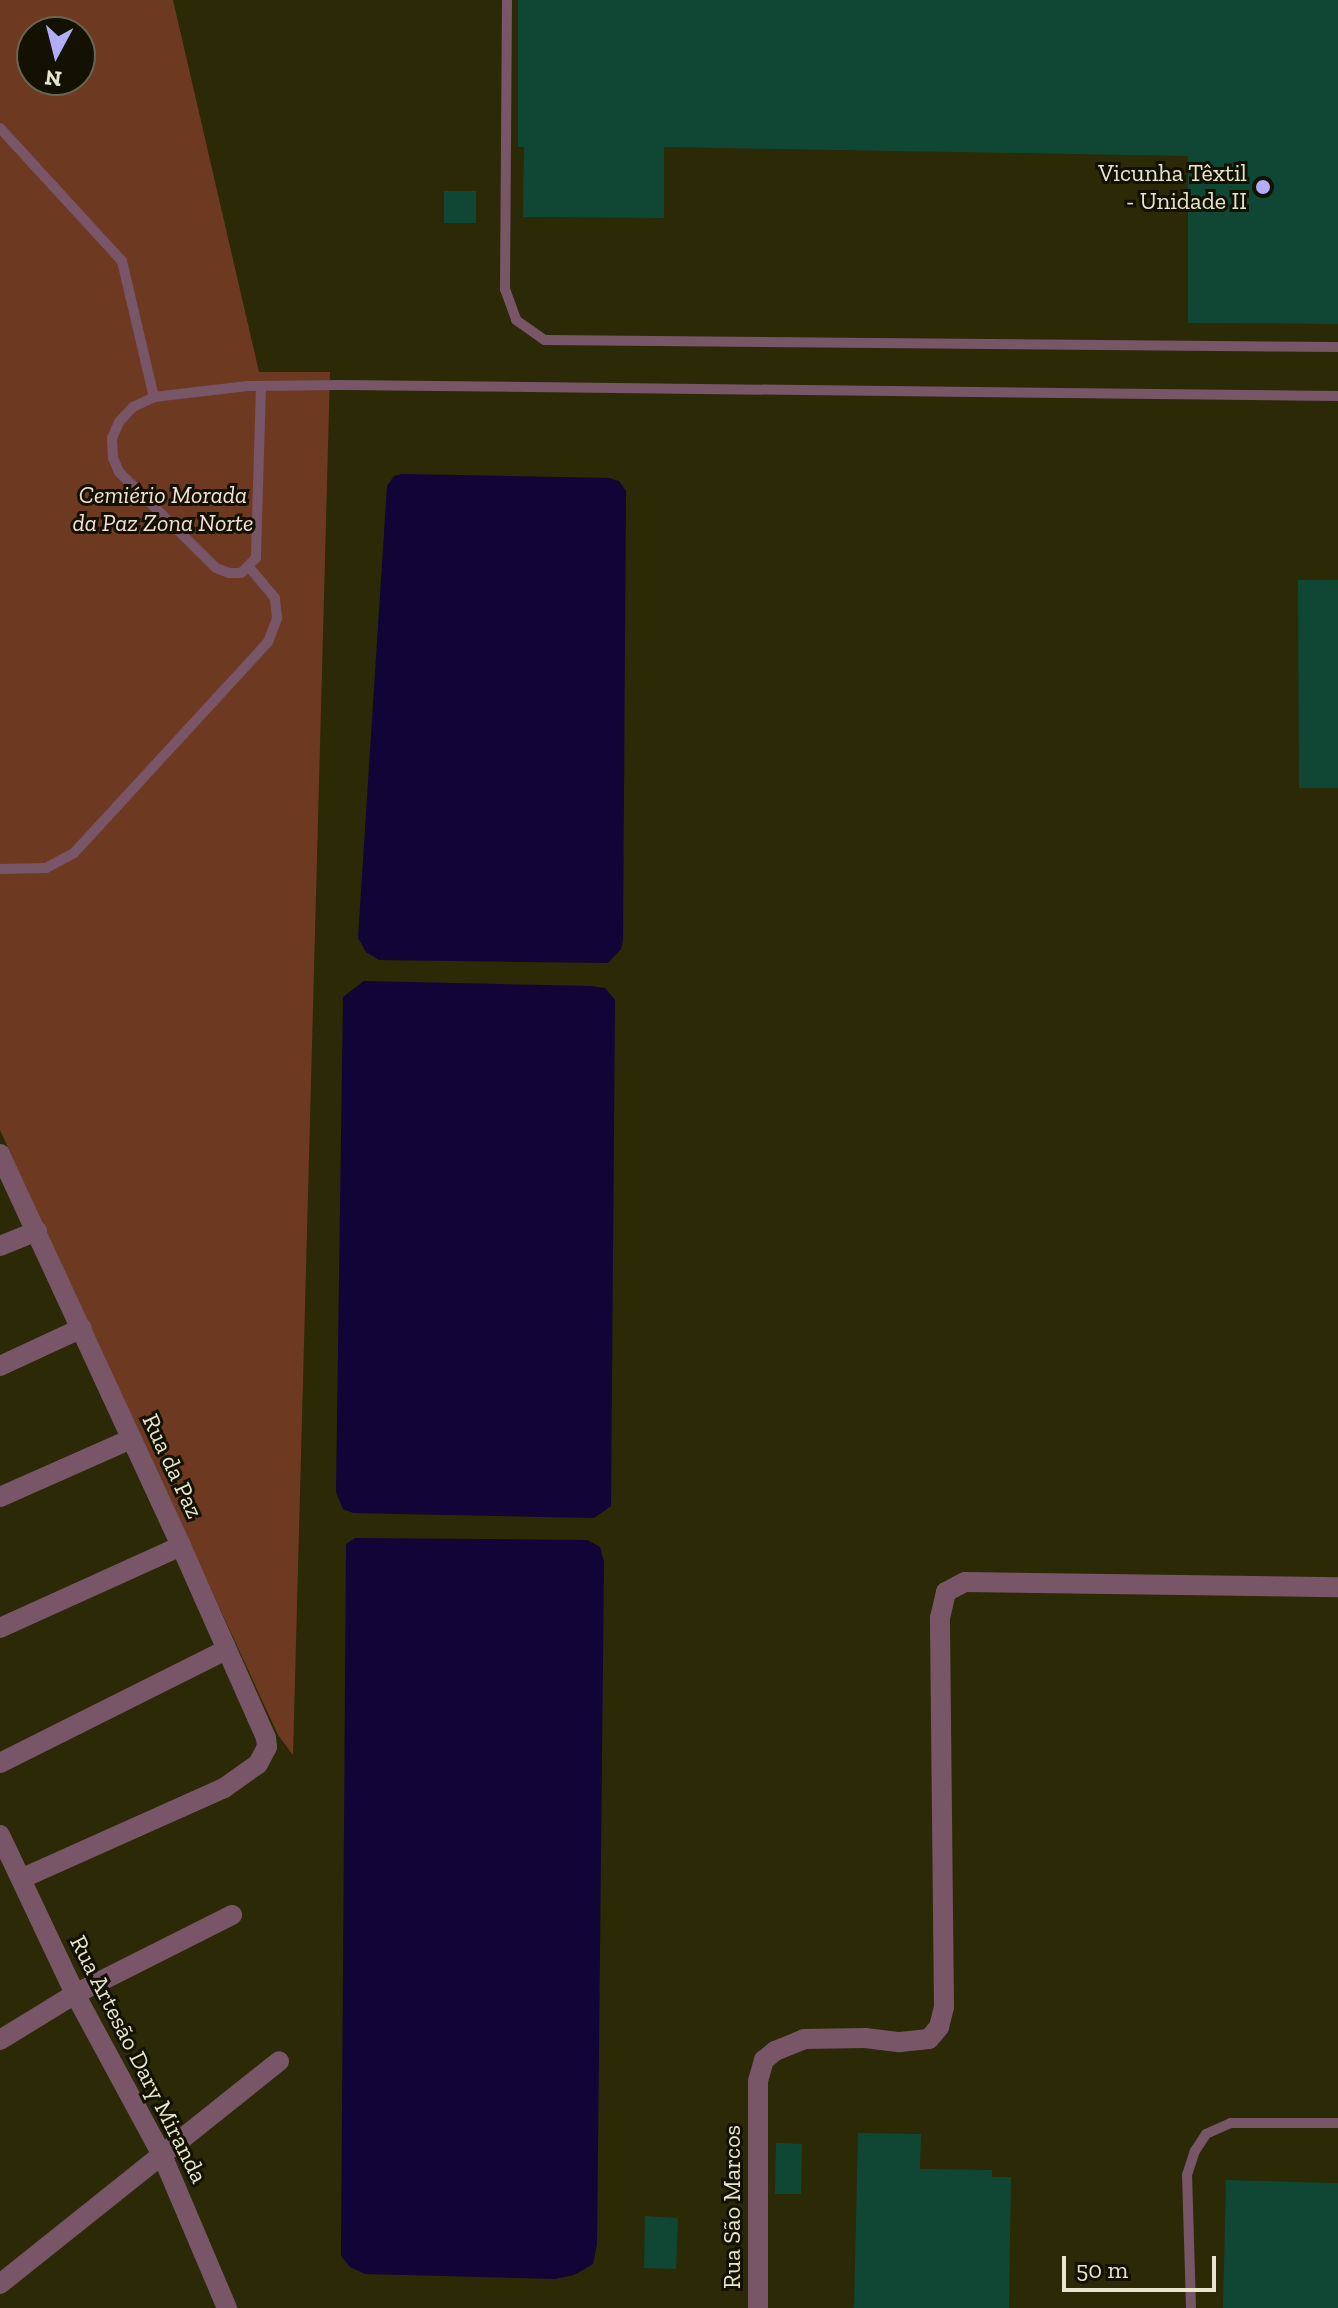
<!DOCTYPE html>
<meta charset="utf-8">
<style>
body{margin:0}
#map{position:relative;width:1338px;height:2308px;overflow:hidden;background:#2b2906;font-family:"Zilla Slab",serif}
div>[style]{position:absolute}
.green>*{inset:0;background:#6d3a21}
.water>*{inset:0;background:#110436}
.building>*{inset:0;background:#104734}
.service>*{height:10px;margin:-5px;padding:0 5px;transform-origin:5px;border-radius:5px;background:#785668}
.minor>*{height:20px;margin:-10px;padding:0 10px;transform-origin:10px;border-radius:10px;background:#785668}
.dots>*{width:22px;height:22px;translate:-50% -50%;box-sizing:border-box;border:4px solid #121102;border-radius:50%}
span{translate:-50% -50%;white-space:nowrap;text-align:center;line-height:1.15;-webkit-text-stroke:6px #121102;paint-order:stroke}
.poi-label{font-size:24px;color:#e7e6cd}
.right{translate:-100% -50%;text-align:right}
.park-label{font-size:24px;color:#f6dfd5;font-style:italic}
.street-label{font-size:24px;color:#e7e6cd}
.north{position:absolute;left:16px;top:16px;width:80px;height:80px;box-sizing:border-box;background:#121102;border:2px solid #676653;border-radius:50%;rotate:187deg;font-size:22px;font-weight:700;line-height:32px;text-align:center;color:#e7e6cd}
.north::after{content:'';display:block;margin:auto;width:28px;height:36px;background:#b1adfa;clip-path:polygon(50% 0,100% 100%,50% 72%,0 100%)}
.scale{position:absolute;left:1062px;top:2256px;width:154px;height:36px;box-sizing:border-box;border:4px solid #e7e6cd;border-top:0;padding-left:10px;font-size:24px;line-height:28px;white-space:nowrap;color:#e7e6cd;-webkit-text-stroke:6px #121102;paint-order:stroke}
</style>
<div id="map">
<div class="green">
<div style="clip-path:polygon(evenodd,0 0,173px 0,259px 372px,330px 372px,293px 1755px,278px 1735px,0 1130px,0 0,32px 32px,80px 32px,80px 80px,32px 80px,32px 32px)"></div>
</div>
<div class="water">
<div style="clip-path:polygon(402px 474px,609px 478px,619px 481px,626px 491px,623px 940px,621px 949px,608px 963px,379px 960px,366px 952px,358px 938px,387px 486px,394px 476px)"></div>
<div style="clip-path:polygon(364px 981px,591px 986px,605px 988px,615px 1000px,611px 1506px,594px 1518px,353px 1513px,343px 1509px,336px 1492px,343px 997px)"></div>
<div style="clip-path:polygon(355px 1538px,587px 1540px,600px 1547px,604px 1562px,597px 2244px,593px 2264px,574px 2275px,555px 2279px,365px 2274px,350px 2267px,341px 2256px,346px 1544px)"></div>
</div>
<div class="building">
<div style="clip-path:polygon(518px 0,1338px 0,1338px 324px,1188px 323px,1188px 156px,664px 147px,664px 218px,523px 217px,524px 147px,518px 147px)"></div>
<div style="clip-path:polygon(444px 191px,476px 191px,476px 223px,444px 223px)"></div>
<div style="clip-path:polygon(1298px 580px,1338px 580px,1338px 788px,1299px 788px)"></div>
<div style="clip-path:polygon(858px 2133px,921px 2134px,920px 2169px,992px 2170px,992px 2177px,1011px 2177px,1009px 2308px,854px 2308px)"></div>
<div style="clip-path:polygon(776px 2143px,802px 2144px,801px 2194px,775px 2194px)"></div>
<div style="clip-path:polygon(1226px 2180px,1338px 2183px,1338px 2308px,1223px 2308px)"></div>
<div style="clip-path:polygon(645px 2216px,678px 2218px,676px 2269px,644px 2268px)"></div>
</div>
<div class="service">
<div style="left:507px;top:0;width:289px;rotate:90.4deg"></div>
<div style="left:505px;top:289px;width:33px;rotate:70deg"></div>
<div style="left:516px;top:320px;width:35px;rotate:35deg"></div>
<div style="left:545px;top:340px;width:793px;rotate:0.51deg"></div>
<div style="left:0;top:128px;width:180px;rotate:47.5deg"></div>
<div style="left:122px;top:261px;width:140px;rotate:76.8deg"></div>
<div style="left:261px;top:386px;width:172px;rotate:91.7deg"></div>
<div style="left:256px;top:558px;width:21px;rotate:135deg"></div>
<div style="left:241px;top:573px;width:12px;rotate:180deg"></div>
<div style="left:229px;top:573px;width:14px;rotate:-159deg"></div>
<div style="left:216px;top:568px;width:136px;rotate:-135.3deg"></div>
<div style="left:119px;top:472px;width:15px;rotate:-113deg"></div>
<div style="left:113px;top:458px;width:20px;rotate:-93deg"></div>
<div style="left:112px;top:438px;width:17px;rotate:-66deg"></div>
<div style="left:119px;top:422px;width:21px;rotate:-47deg"></div>
<div style="left:133px;top:407px;width:23px;rotate:-25deg"></div>
<div style="left:154px;top:397px;width:94px;rotate:-6.7deg"></div>
<div style="left:247px;top:386px;width:95px;rotate:-0.6deg"></div>
<div style="left:342px;top:385px;width:996px;rotate:0.63deg"></div>
<div style="left:0;top:869px;width:46px;rotate:-1.2deg"></div>
<div style="left:46px;top:868px;width:32px;rotate:-28deg"></div>
<div style="left:74px;top:853px;width:287px;rotate:-47.4deg"></div>
<div style="left:268px;top:642px;width:26px;rotate:-69deg"></div>
<div style="left:277px;top:618px;width:20px;rotate:-96deg"></div>
<div style="left:275px;top:598px;width:39px;rotate:-130deg"></div>
<div style="left:1191px;top:2308px;width:133px;rotate:-91.7deg"></div>
<div style="left:1187px;top:2175px;width:25px;rotate:-72deg"></div>
<div style="left:1195px;top:2151px;width:20px;rotate:-57deg"></div>
<div style="left:1206px;top:2134px;width:27px;rotate:-24deg"></div>
<div style="left:1231px;top:2123px;width:107px"></div>
</div>
<div class="minor">
<div style="left:0;top:1154px;width:432px;rotate:65.2deg"></div>
<div style="left:181px;top:1546px;width:210px;rotate:66.1deg"></div>
<div style="left:266px;top:1738px;width:9px;rotate:84deg"></div>
<div style="left:267px;top:1747px;width:19px;rotate:118deg"></div>
<div style="left:258px;top:1764px;width:42px;rotate:144.8deg"></div>
<div style="left:224px;top:1788px;width:222px;rotate:155.9deg"></div>
<div style="left:0;top:1246px;width:40px;rotate:-22deg"></div>
<div style="left:0;top:1366px;width:90px;rotate:-24.9deg"></div>
<div style="left:0;top:1497px;width:143px;rotate:-23.9deg"></div>
<div style="left:0;top:1628px;width:199px;rotate:-24.4deg"></div>
<div style="left:0;top:1763px;width:253px;rotate:-26.6deg"></div>
<div style="left:0;top:1835px;width:176px;rotate:64.7deg"></div>
<div style="left:75px;top:1994px;width:183px;rotate:61.6deg"></div>
<div style="left:162px;top:2155px;width:166px;rotate:67deg"></div>
<div style="left:0;top:2040px;width:88px;rotate:-31.5deg"></div>
<div style="left:75px;top:1994px;width:176px;rotate:-26.7deg"></div>
<div style="left:0;top:2284px;width:357px;rotate:-38.6deg"></div>
<div style="left:758px;top:2308px;width:227px;rotate:-90deg"></div>
<div style="left:758px;top:2081px;width:22px;rotate:-74deg"></div>
<div style="left:764px;top:2060px;width:14px;rotate:-39deg"></div>
<div style="left:775px;top:2051px;width:31px;rotate:-22deg"></div>
<div style="left:804px;top:2039px;width:61px;rotate:-0.9deg"></div>
<div style="left:865px;top:2038px;width:35px;rotate:7deg"></div>
<div style="left:900px;top:2042px;width:29px;rotate:-6deg"></div>
<div style="left:929px;top:2039px;width:16px;rotate:-50deg"></div>
<div style="left:939px;top:2027px;width:21px;rotate:-76deg"></div>
<div style="left:944px;top:2007px;width:389px;rotate:-90.6deg"></div>
<div style="left:940px;top:1618px;width:27px;rotate:-77deg"></div>
<div style="left:946px;top:1592px;width:21px;rotate:-28deg"></div>
<div style="left:965px;top:1582px;width:373px;rotate:0.8deg"></div>
</div>
<div class="dots">
<div style="left:1263px;top:187px;background:#b1adfa"></div>
</div>
<div class="poi-label">
<span class="right" style="left:1247px;top:187px">Vicunha Têxtil<br>- Unidade II</span>
</div>
<div class="park-label">
<span style="left:163px;top:509px">Cemiério Morada<br>da Paz Zona Norte</span>
</div>
<div class="street-label">
<span style="left:173px;top:1466px;rotate:65deg">Rua da Paz</span>
<span style="left:139px;top:2059px;rotate:63deg">Rua Artesão Dary Miranda</span>
<span style="left:732px;top:2207px;rotate:-90deg">Rua São Marcos</span>
</div>
<div class="north">N</div>
<div class="scale">50 m</div>
</div>
